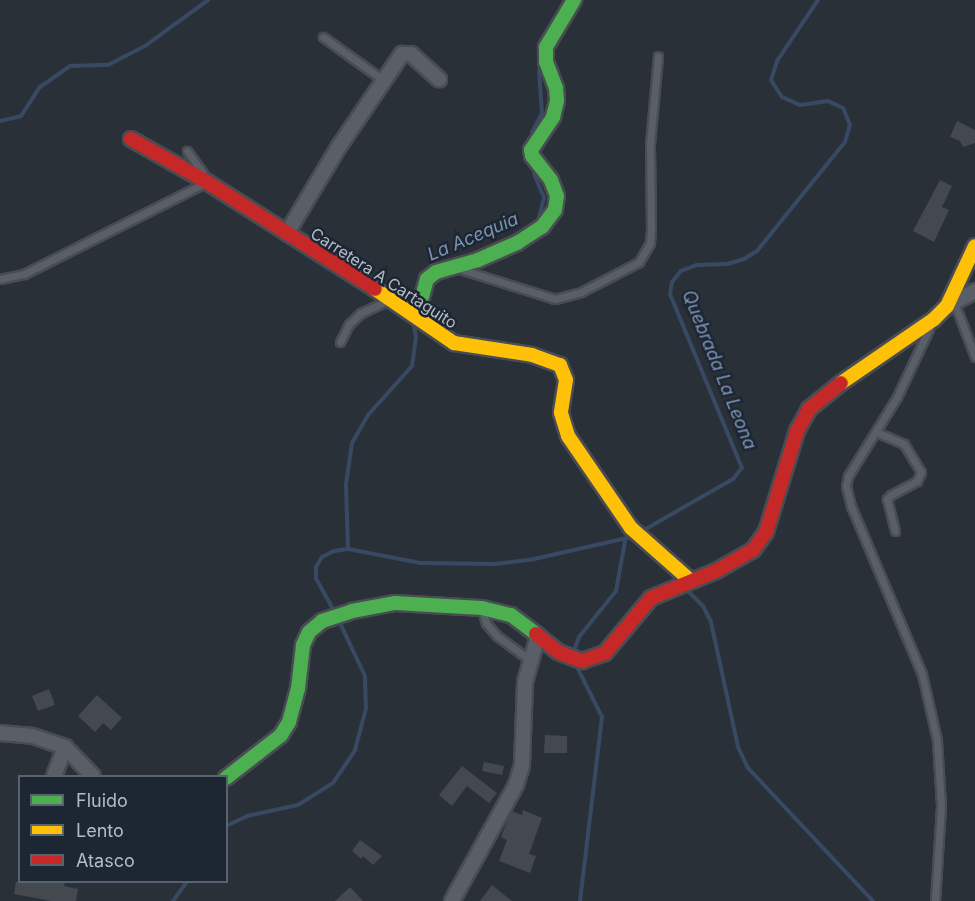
<!DOCTYPE html>
<style>
body{margin:0}
#map{position:relative;width:975px;height:901px;overflow:hidden;background:#2a3038;font-family:Inter,sans-serif}
div>[style]{position:absolute}
.stream>*{height:4px;margin:-2px;padding:0 2px;transform-origin:2px;border-radius:2px;background:#384963}
.building>*{inset:0;background:#444950}
.roads{filter:drop-shadow(2px 0 #484c53) drop-shadow(-2px 0 #484c53) drop-shadow(0 2px #484c53) drop-shadow(0 -2px #484c53)}
.lane>*{height:7px;margin:-3.5px;padding:0 3.5px;transform-origin:3.5px;border-radius:3.5px;background:#5a5e66}
.street>*{height:14px;margin:-7px;padding:0 7px;transform-origin:7px;border-radius:7px;background:#5a5e66}
.fast>*{height:14px;margin:-7px;padding:0 7px;transform-origin:7px;border-radius:7px;background:#4caf50}
.slow>*{height:14px;margin:-7px;padding:0 7px;transform-origin:7px;border-radius:7px;background:#ffc107}
.jam>*{height:14px;margin:-7px;padding:0 7px;transform-origin:7px;border-radius:7px;background:#c62828}
span{translate:-50% -50%;white-space:nowrap;text-align:center;line-height:1.15;-webkit-text-stroke:5px #1d2633;paint-order:stroke}
.street-label{font-size:16px;color:#b4bcc9}
.water-label{font-size:18px;color:#7c92b1;font-style:italic}
.legend{position:absolute;left:18px;top:775px;width:210px;height:108px;box-sizing:border-box;background:#1d2633;border:2px solid #59626f;margin:0;padding:8px 10px;list-style:none;font-size:18px;color:#b4bcc9}
.legend li{display:flex;align-items:center;gap:12px;height:30px}
.legend b{width:30px;border:2px solid #59626f}
</style>
<div id="map">
<div class="stream">
<div style="left:0;top:121px;width:22px;rotate:-13deg"></div>
<div style="left:21px;top:116px;width:35px;rotate:-57deg"></div>
<div style="left:40px;top:87px;width:37px;rotate:-35deg"></div>
<div style="left:70px;top:66px;width:38px;rotate:-2deg"></div>
<div style="left:108px;top:65px;width:42px;rotate:-27.2deg"></div>
<div style="left:145px;top:46px;width:78px;rotate:-36.1deg"></div>
<div style="left:532px;top:132px;width:21px;rotate:-62deg"></div>
<div style="left:542px;top:113px;width:43px;rotate:-94deg"></div>
<div style="left:534px;top:174px;width:26px;rotate:67deg"></div>
<div style="left:544px;top:198px;width:20px;rotate:105deg"></div>
<div style="left:644px;top:530px;width:103px;rotate:-29.8deg"></div>
<div style="left:733px;top:479px;width:14px;rotate:-51deg"></div>
<div style="left:742px;top:468px;width:188px;rotate:-112.5deg"></div>
<div style="left:670px;top:294px;width:12px;rotate:-81deg"></div>
<div style="left:672px;top:282px;width:14px;rotate:-51deg"></div>
<div style="left:681px;top:271px;width:17px;rotate:-21deg"></div>
<div style="left:697px;top:265px;width:30px;rotate:-2deg"></div>
<div style="left:727px;top:264px;width:18px;rotate:-16deg"></div>
<div style="left:744px;top:259px;width:15px;rotate:-32deg"></div>
<div style="left:757px;top:251px;width:140px;rotate:-51.1deg"></div>
<div style="left:845px;top:142px;width:18px;rotate:-74deg"></div>
<div style="left:850px;top:125px;width:18px;rotate:-112deg"></div>
<div style="left:843px;top:108px;width:17px;rotate:-155deg"></div>
<div style="left:828px;top:101px;width:28px;rotate:172deg"></div>
<div style="left:800px;top:105px;width:20px;rotate:-156deg"></div>
<div style="left:782px;top:97px;width:20px;rotate:-123deg"></div>
<div style="left:771px;top:80px;width:20px;rotate:-72deg"></div>
<div style="left:777px;top:61px;width:73px;rotate:-56.1deg"></div>
<div style="left:348px;top:549px;width:65px;rotate:-91.8deg"></div>
<div style="left:346px;top:484px;width:41px;rotate:-81.7deg"></div>
<div style="left:352px;top:443px;width:32px;rotate:-60deg"></div>
<div style="left:368px;top:415px;width:66px;rotate:-48.1deg"></div>
<div style="left:412px;top:366px;width:28px;rotate:-82deg"></div>
<div style="left:416px;top:338px;width:13px;rotate:-99deg"></div>
<div style="left:687px;top:590px;width:23px;rotate:45deg"></div>
<div style="left:703px;top:606px;width:18px;rotate:63deg"></div>
<div style="left:711px;top:622px;width:128px;rotate:77.8deg"></div>
<div style="left:738px;top:747px;width:23px;rotate:65deg"></div>
<div style="left:748px;top:768px;width:183px;rotate:46.8deg"></div>
<div style="left:334px;top:611px;width:38px;rotate:-119deg"></div>
<div style="left:316px;top:578px;width:11px;rotate:-90deg"></div>
<div style="left:316px;top:567px;width:12px;rotate:-59deg"></div>
<div style="left:322px;top:557px;width:13px;rotate:-27deg"></div>
<div style="left:334px;top:551px;width:14px;rotate:-8deg"></div>
<div style="left:348px;top:549px;width:74px;rotate:10.9deg"></div>
<div style="left:421px;top:563px;width:74px;rotate:0.8deg"></div>
<div style="left:495px;top:564px;width:39px;rotate:-7deg"></div>
<div style="left:534px;top:559px;width:100px;rotate:-12.7deg"></div>
<div style="left:575px;top:648px;width:12px;rotate:-70deg"></div>
<div style="left:579px;top:637px;width:59px;rotate:-51.2deg"></div>
<div style="left:616px;top:591px;width:51px;rotate:-79.8deg"></div>
<div style="left:577px;top:667px;width:56px;rotate:63.4deg"></div>
<div style="left:602px;top:717px;width:185px;rotate:96.8deg"></div>
<div style="left:226px;top:826px;width:23px;rotate:-25deg"></div>
<div style="left:247px;top:816px;width:52px;rotate:-12.2deg"></div>
<div style="left:298px;top:805px;width:41px;rotate:-32.2deg"></div>
<div style="left:333px;top:783px;width:40px;rotate:-56deg"></div>
<div style="left:355px;top:750px;width:43px;rotate:-75.3deg"></div>
<div style="left:366px;top:708px;width:32px;rotate:-92deg"></div>
<div style="left:365px;top:676px;width:59px;rotate:-115.3deg"></div>
<div style="left:173px;top:901px;width:24px;rotate:-54deg"></div>
</div>
<div class="building">
<div style="clip-path:polygon(957px 121px,975px 130px,975px 143px,963px 147px,960px 141px,950px 137px)"></div>
<div style="clip-path:polygon(940px 180px,952px 186px,942px 207px,949px 210px,934px 242px,913px 231px)"></div>
<div style="clip-path:polygon(49px 689px,55px 705px,38px 711px,32px 696px)"></div>
<div style="clip-path:polygon(97px 695px,122px 718px,111px 730px,103px 723px,95px 732px,78px 716px)"></div>
<div style="clip-path:polygon(545px 735px,567px 736px,567px 753px,544px 753px)"></div>
<div style="clip-path:polygon(484px 762px,504px 766px,502px 775px,482px 771px)"></div>
<div style="clip-path:polygon(462px 766px,497px 793px,489px 803px,467px 786px,452px 806px,439px 795px)"></div>
<div style="clip-path:polygon(523px 810px,542px 818px,529px 854px,536px 856px,530px 873px,499px 861px,507px 840px,501px 837px,508px 819px,512px 811px,522px 815px)"></div>
<div style="clip-path:polygon(360px 840px,382px 856px,373px 865px,363px 856px,361px 859px,352px 851px)"></div>
<div style="clip-path:polygon(16px 882px,65px 882px,64px 886px,78px 889px,76px 901px,51px 901px,14px 894px)"></div>
<div style="clip-path:polygon(492px 885px,512px 901px,480px 901px)"></div>
<div style="clip-path:polygon(350px 887px,363px 901px,335px 901px)"></div>
</div>
<div class="roads">
<div class="lane">
<div style="left:323px;top:37px;width:74px;rotate:35.6deg"></div>
<div style="left:187px;top:151px;width:27px;rotate:54deg"></div>
<div style="left:463px;top:270px;width:96px;rotate:17.5deg"></div>
<div style="left:555px;top:299px;width:27px;rotate:-15deg"></div>
<div style="left:581px;top:292px;width:65px;rotate:-27.3deg"></div>
<div style="left:639px;top:262px;width:22px;rotate:-60deg"></div>
<div style="left:650px;top:243px;width:15px;rotate:-86deg"></div>
<div style="left:651px;top:228px;width:84px;rotate:-90.7deg"></div>
<div style="left:650px;top:144px;width:88px;rotate:-84.8deg"></div>
<div style="left:0;top:279px;width:25px;rotate:-12deg"></div>
<div style="left:24px;top:274px;width:200px;rotate:-26.7deg"></div>
<div style="left:954px;top:302px;width:59px;rotate:69.1deg"></div>
<div style="left:929px;top:329px;width:75px;rotate:115.2deg"></div>
<div style="left:897px;top:397px;width:93px;rotate:121.8deg"></div>
<div style="left:848px;top:476px;width:10px;rotate:101deg"></div>
<div style="left:846px;top:486px;width:21px;rotate:76deg"></div>
<div style="left:851px;top:506px;width:182px;rotate:67.1deg"></div>
<div style="left:922px;top:674px;width:68px;rotate:77.2deg"></div>
<div style="left:937px;top:740px;width:66px;rotate:86.5deg"></div>
<div style="left:941px;top:806px;width:95px;rotate:93.6deg"></div>
<div style="left:340px;top:342px;width:20px;rotate:-63deg"></div>
<div style="left:349px;top:324px;width:16px;rotate:-43deg"></div>
<div style="left:361px;top:313px;width:31px;rotate:-25deg"></div>
<div style="left:876px;top:432px;width:30px;rotate:23deg"></div>
<div style="left:904px;top:444px;width:33px;rotate:59deg"></div>
<div style="left:921px;top:472px;width:10px;rotate:114deg"></div>
<div style="left:917px;top:481px;width:30px;rotate:152deg"></div>
<div style="left:891px;top:495px;width:6px;rotate:135deg"></div>
<div style="left:887px;top:499px;width:33px;rotate:76deg"></div>
<div style="left:482px;top:610px;width:14px;rotate:73deg"></div>
<div style="left:486px;top:623px;width:17px;rotate:50deg"></div>
<div style="left:497px;top:636px;width:41px;rotate:36deg"></div>
</div>
<div class="street">
<div style="left:287px;top:233px;width:99px;rotate:-59deg"></div>
<div style="left:338px;top:148px;width:114px;rotate:-55.8deg"></div>
<div style="left:402px;top:54px;width:9px"></div>
<div style="left:411px;top:54px;width:38px;rotate:42deg"></div>
<div style="left:947px;top:306px;width:32px;rotate:-28deg"></div>
<div style="left:0;top:733px;width:33px;rotate:5deg"></div>
<div style="left:33px;top:736px;width:34px;rotate:19deg"></div>
<div style="left:65px;top:747px;width:40px;rotate:46deg"></div>
<div style="left:54px;top:776px;width:31px;rotate:-69deg"></div>
<div style="left:452px;top:901px;width:132px;rotate:-61.1deg"></div>
<div style="left:516px;top:785px;width:21px;rotate:-73deg"></div>
<div style="left:522px;top:765px;width:83px;rotate:-87.9deg"></div>
<div style="left:525px;top:682px;width:48px;rotate:-74.2deg"></div>
</div>
<div class="fast">
<div style="left:417px;top:316px;width:38px;rotate:-75deg"></div>
<div style="left:427px;top:279px;width:11px;rotate:-38deg"></div>
<div style="left:436px;top:272px;width:44px;rotate:-15.9deg"></div>
<div style="left:478px;top:260px;width:43px;rotate:-23.6deg"></div>
<div style="left:517px;top:243px;width:30px;rotate:-33deg"></div>
<div style="left:542px;top:227px;width:21px;rotate:-53deg"></div>
<div style="left:555px;top:210px;width:14px;rotate:-82deg"></div>
<div style="left:557px;top:196px;width:17px;rotate:-111deg"></div>
<div style="left:551px;top:180px;width:31px;rotate:-128deg"></div>
<div style="left:532px;top:156px;width:6px;rotate:-99deg"></div>
<div style="left:531px;top:150px;width:40px;rotate:-56deg"></div>
<div style="left:553px;top:117px;width:16px;rotate:-76deg"></div>
<div style="left:557px;top:101px;width:13px;rotate:-94deg"></div>
<div style="left:556px;top:88px;width:28px;rotate:-111deg"></div>
<div style="left:546px;top:62px;width:15px;rotate:-90deg"></div>
<div style="left:546px;top:47px;width:55px;rotate:-59.2deg"></div>
<div style="left:226px;top:778px;width:70px;rotate:-38deg"></div>
<div style="left:281px;top:735px;width:15px;rotate:-58deg"></div>
<div style="left:289px;top:722px;width:34px;rotate:-75deg"></div>
<div style="left:298px;top:689px;width:44px;rotate:-83.5deg"></div>
<div style="left:303px;top:645px;width:14px;rotate:-65deg"></div>
<div style="left:309px;top:632px;width:17px;rotate:-40deg"></div>
<div style="left:322px;top:621px;width:32px;rotate:-18deg"></div>
<div style="left:352px;top:611px;width:44px;rotate:-10.5deg"></div>
<div style="left:395px;top:603px;width:87px;rotate:3.3deg"></div>
<div style="left:482px;top:608px;width:30px;rotate:14deg"></div>
<div style="left:511px;top:615px;width:31px;rotate:37deg"></div>
</div>
<div class="slow">
<div style="left:375px;top:289px;width:96px;rotate:34.4deg"></div>
<div style="left:454px;top:343px;width:79px;rotate:8.7deg"></div>
<div style="left:532px;top:355px;width:30px;rotate:20deg"></div>
<div style="left:560px;top:365px;width:16px;rotate:68deg"></div>
<div style="left:566px;top:380px;width:33px;rotate:99deg"></div>
<div style="left:561px;top:413px;width:24px;rotate:73deg"></div>
<div style="left:568px;top:436px;width:112px;rotate:55.6deg"></div>
<div style="left:631px;top:528px;width:80px;rotate:41.5deg"></div>
<div style="left:841px;top:383px;width:113px;rotate:-34.5deg"></div>
<div style="left:934px;top:319px;width:18px;rotate:-45deg"></div>
<div style="left:947px;top:306px;width:66px;rotate:-65deg"></div>
</div>
<div class="jam">
<div style="left:131px;top:139px;width:87px;rotate:29.5deg"></div>
<div style="left:207px;top:182px;width:199px;rotate:32.5deg"></div>
<div style="left:536px;top:634px;width:28px;rotate:39deg"></div>
<div style="left:558px;top:652px;width:26px;rotate:21deg"></div>
<div style="left:582px;top:661px;width:24px;rotate:-19deg"></div>
<div style="left:605px;top:653px;width:72px;rotate:-50.1deg"></div>
<div style="left:651px;top:598px;width:70px;rotate:-22.6deg"></div>
<div style="left:716px;top:571px;width:43px;rotate:-29.6deg"></div>
<div style="left:753px;top:550px;width:22px;rotate:-54deg"></div>
<div style="left:766px;top:532px;width:106px;rotate:-72.9deg"></div>
<div style="left:797px;top:431px;width:25px;rotate:-61deg"></div>
<div style="left:809px;top:409px;width:41px;rotate:-39.1deg"></div>
</div>
</div>
<div class="street-label">
<span style="left:384px;top:278px;rotate:33deg">Carretera A Cartaguito</span>
</div>
<div class="water-label">
<span style="left:473px;top:237px;rotate:-23deg">La Acequia</span>
<span style="left:719px;top:370px;rotate:68deg">Quebrada La Leona</span>
</div>
<ul class="legend">
<li><b style="height:8px;background:#4caf50"></b>Fluido</li>
<li><b style="height:8px;background:#ffc107"></b>Lento</li>
<li><b style="height:8px;background:#c62828"></b>Atasco</li>
</ul>
</div>
